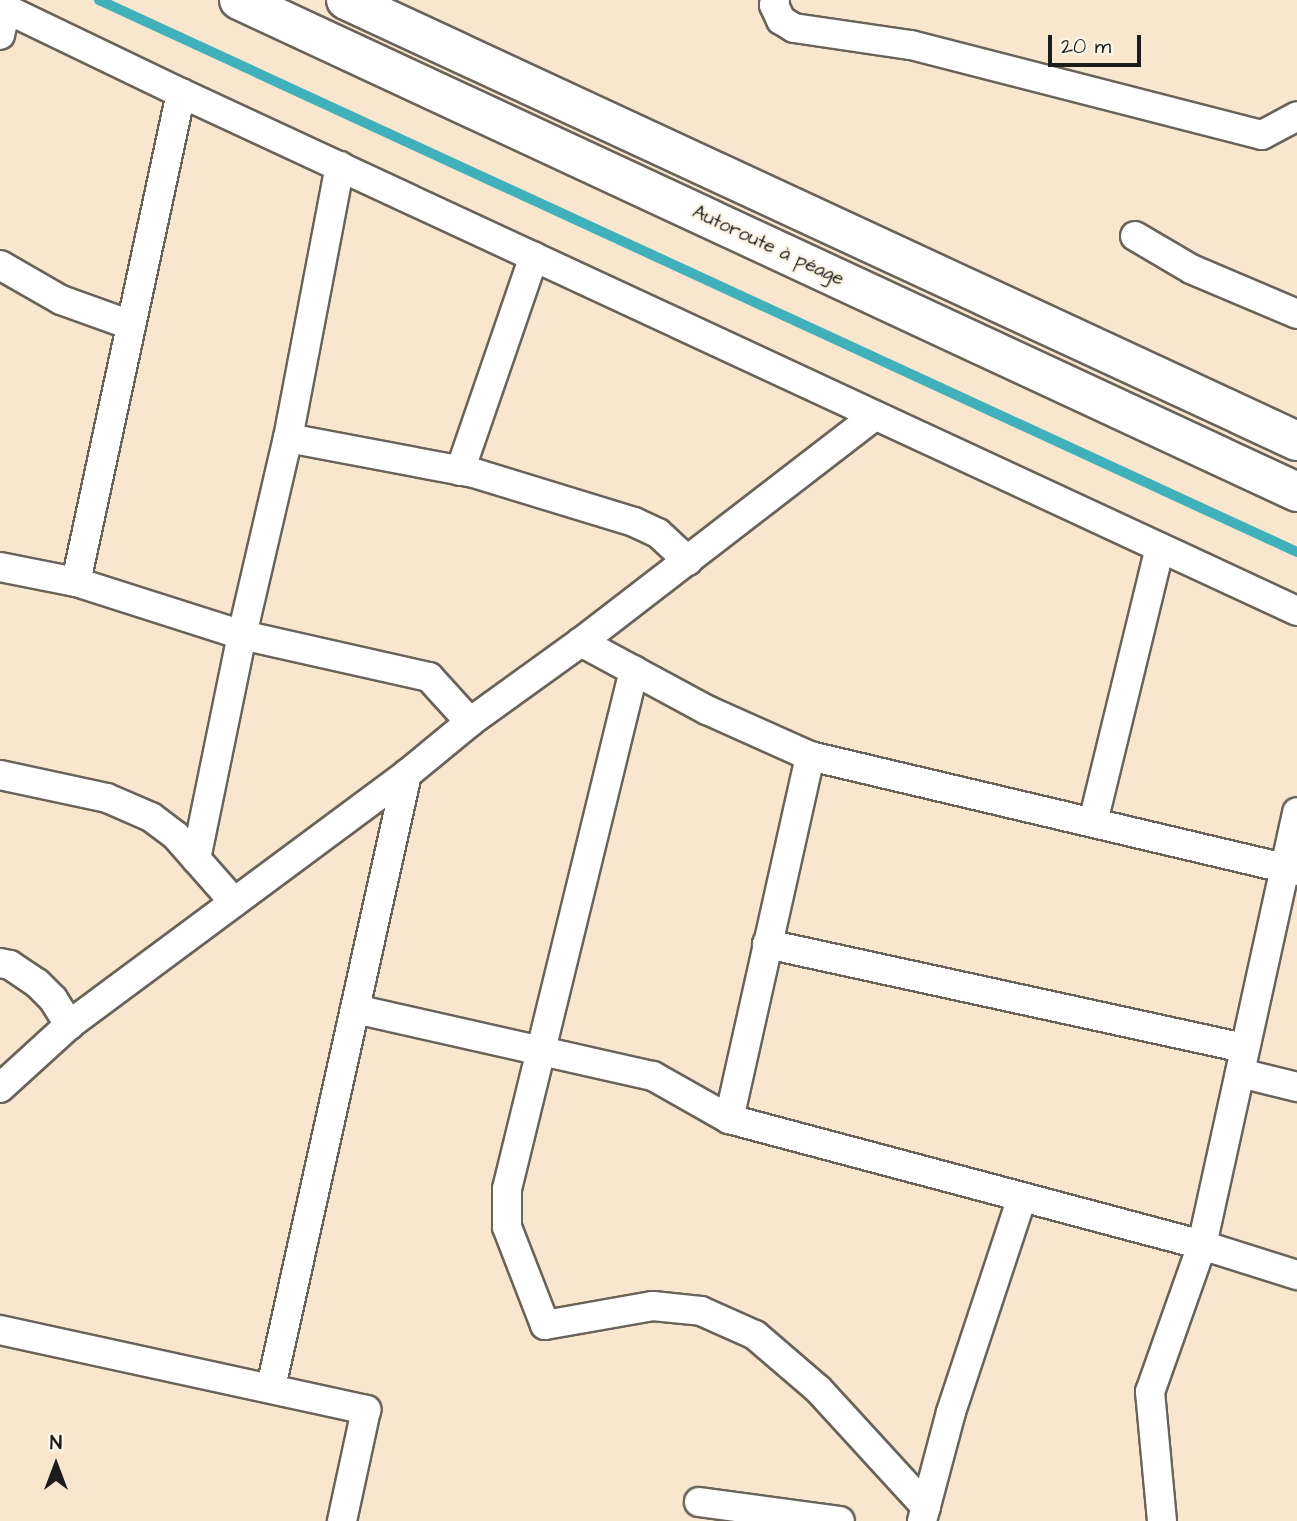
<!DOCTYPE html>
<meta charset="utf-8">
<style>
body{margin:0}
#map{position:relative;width:1297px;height:1521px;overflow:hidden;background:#f8e6ce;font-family:"Architects Daughter",sans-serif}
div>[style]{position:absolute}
.stream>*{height:10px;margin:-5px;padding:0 5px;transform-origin:5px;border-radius:5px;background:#40b0ba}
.roads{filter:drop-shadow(2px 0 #69635a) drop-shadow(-2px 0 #69635a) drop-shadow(0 2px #69635a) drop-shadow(0 -2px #69635a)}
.minor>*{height:28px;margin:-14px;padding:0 14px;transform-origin:14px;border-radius:14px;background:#fff}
.motorway>*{height:38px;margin:-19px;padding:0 19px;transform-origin:19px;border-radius:19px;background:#fff}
span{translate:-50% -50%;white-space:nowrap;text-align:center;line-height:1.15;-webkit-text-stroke:5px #fcf5e5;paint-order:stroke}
.street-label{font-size:19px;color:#1c1c1c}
.north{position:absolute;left:21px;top:1430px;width:70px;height:70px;-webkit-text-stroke:5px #fcf5e5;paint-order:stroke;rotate:0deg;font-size:19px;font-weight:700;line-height:28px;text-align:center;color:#1c1c1c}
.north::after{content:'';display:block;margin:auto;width:24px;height:32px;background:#1c1c1c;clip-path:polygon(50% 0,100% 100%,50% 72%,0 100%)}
.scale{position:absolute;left:1048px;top:35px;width:93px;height:32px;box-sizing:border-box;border:4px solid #1c1c1c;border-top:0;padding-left:9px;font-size:21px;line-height:24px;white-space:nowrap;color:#1c1c1c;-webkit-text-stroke:5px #fcf5e5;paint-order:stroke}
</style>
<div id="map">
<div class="stream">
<div style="left:99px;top:0;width:1319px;rotate:24.74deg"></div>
</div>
<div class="roads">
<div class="minor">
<div style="left:775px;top:0;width:5px;rotate:101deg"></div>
<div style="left:774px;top:5px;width:17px;rotate:65deg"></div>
<div style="left:781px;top:20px;width:15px;rotate:32deg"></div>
<div style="left:794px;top:28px;width:118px;rotate:8.3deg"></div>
<div style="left:911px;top:45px;width:362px;rotate:14.4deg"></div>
<div style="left:1262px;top:135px;width:40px;rotate:-28deg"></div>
<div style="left:0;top:6px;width:201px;rotate:25.7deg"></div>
<div style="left:181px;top:93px;width:1230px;rotate:24.9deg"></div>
<div style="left:0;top:35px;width:27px;rotate:-77deg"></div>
<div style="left:1135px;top:236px;width:65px;rotate:30.5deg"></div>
<div style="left:1191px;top:269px;width:115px;rotate:23deg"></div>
<div style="left:0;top:265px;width:70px;rotate:29.8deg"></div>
<div style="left:61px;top:300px;width:74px;rotate:19.7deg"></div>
<div style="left:288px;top:438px;width:189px;rotate:10.7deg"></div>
<div style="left:474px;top:473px;width:167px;rotate:17deg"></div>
<div style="left:634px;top:522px;width:26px;rotate:25deg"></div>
<div style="left:658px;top:533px;width:41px;rotate:43deg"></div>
<div style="left:460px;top:471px;width:227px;rotate:-71deg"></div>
<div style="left:0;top:567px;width:77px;rotate:11.2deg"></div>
<div style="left:76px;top:582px;width:174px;rotate:17.7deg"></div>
<div style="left:242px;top:635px;width:192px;rotate:12.7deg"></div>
<div style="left:429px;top:677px;width:61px;rotate:47.7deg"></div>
<div style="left:76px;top:582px;width:500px;rotate:-77.88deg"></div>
<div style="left:581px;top:642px;width:143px;rotate:28.4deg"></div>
<div style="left:707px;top:710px;width:113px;rotate:24.1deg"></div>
<div style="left:810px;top:756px;width:500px;rotate:13.29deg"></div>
<div style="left:634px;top:670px;width:534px;rotate:103.75deg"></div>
<div style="left:507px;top:1189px;width:38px;rotate:90deg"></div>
<div style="left:507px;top:1227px;width:105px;rotate:68.8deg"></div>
<div style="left:545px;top:1325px;width:110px;rotate:-10deg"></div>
<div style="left:653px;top:1306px;width:48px;rotate:5.9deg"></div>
<div style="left:701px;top:1311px;width:59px;rotate:24deg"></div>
<div style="left:755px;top:1335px;width:83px;rotate:40.6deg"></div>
<div style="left:818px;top:1389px;width:160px;rotate:47.5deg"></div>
<div style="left:0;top:775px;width:109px;rotate:12.1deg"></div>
<div style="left:107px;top:798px;width:48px;rotate:23.4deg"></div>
<div style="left:151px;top:817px;width:31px;rotate:37deg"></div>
<div style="left:176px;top:836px;width:88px;rotate:48.7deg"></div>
<div style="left:1093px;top:822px;width:282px;rotate:-76.3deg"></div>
<div style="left:196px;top:859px;width:229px;rotate:-78.4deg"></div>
<div style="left:242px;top:635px;width:202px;rotate:-76.9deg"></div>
<div style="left:288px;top:438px;width:277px;rotate:-79.2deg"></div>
<div style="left:767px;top:944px;width:489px;rotate:12.3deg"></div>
<div style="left:0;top:963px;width:10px;rotate:11deg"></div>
<div style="left:10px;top:965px;width:32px;rotate:34deg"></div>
<div style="left:37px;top:983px;width:23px;rotate:45deg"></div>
<div style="left:53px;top:999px;width:31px;rotate:58deg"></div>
<div style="left:355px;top:1009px;width:305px;rotate:12.7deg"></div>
<div style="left:653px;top:1076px;width:87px;rotate:29.5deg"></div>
<div style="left:729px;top:1119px;width:489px;rotate:14.9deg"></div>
<div style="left:1202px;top:1245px;width:100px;rotate:17.5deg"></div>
<div style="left:1240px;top:1073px;width:59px;rotate:13.8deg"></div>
<div style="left:0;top:1088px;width:93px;rotate:-42.4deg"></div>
<div style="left:69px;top:1025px;width:421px;rotate:-36.6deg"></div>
<div style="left:407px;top:774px;width:82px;rotate:-39.5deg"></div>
<div style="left:470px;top:722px;width:137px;rotate:-35.8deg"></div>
<div style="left:581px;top:642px;width:370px;rotate:-37.6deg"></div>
<div style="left:729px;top:1119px;width:372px;rotate:-77.4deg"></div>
<div style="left:0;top:1330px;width:375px;rotate:12.3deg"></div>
<div style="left:366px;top:1410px;width:114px;rotate:102.2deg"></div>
<div style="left:271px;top:1387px;width:628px;rotate:-77.49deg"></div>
<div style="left:699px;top:1502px;width:142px;rotate:7.7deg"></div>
<div style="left:922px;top:1521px;width:113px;rotate:-75.1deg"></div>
<div style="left:951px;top:1412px;width:226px;rotate:-71.7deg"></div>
<div style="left:1162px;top:1521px;width:130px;rotate:-95.3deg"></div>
<div style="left:1150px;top:1392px;width:156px;rotate:-70.5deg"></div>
<div style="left:1202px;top:1245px;width:443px;rotate:-77.6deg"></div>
</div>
<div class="motorway">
<div style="left:239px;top:0;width:1167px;rotate:24.94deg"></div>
<div style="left:346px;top:0;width:1048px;rotate:24.88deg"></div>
</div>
</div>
<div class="street-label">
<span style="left:768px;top:246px;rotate:25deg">Autoroute à péage</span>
</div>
<div class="north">N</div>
<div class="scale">20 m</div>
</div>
